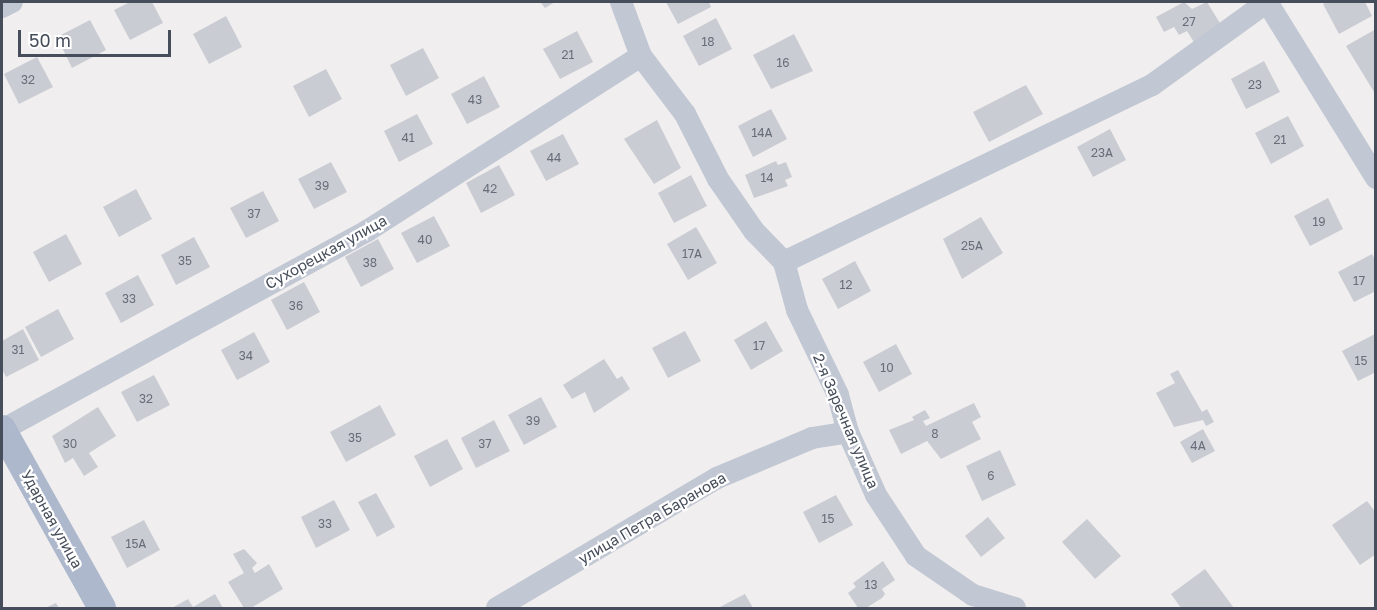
<!DOCTYPE html>
<meta charset="utf-8">
<style>
body{margin:0}
#map{position:relative;width:1377px;height:610px;overflow:hidden;background:#f0eeee;font-family:"Golos Text",sans-serif}
div>[style]{position:absolute}
.building>*{inset:0;background:#caccd3}
.minor>*{height:22px;margin:-11px;padding:0 11px;transform-origin:11px;border-radius:11px;background:#c1c7d3}
.major>*{height:28px;margin:-14px;padding:0 14px;transform-origin:14px;border-radius:14px;background:#adb8cd}
span{translate:-50% -50%;white-space:nowrap;text-align:center;line-height:1.15;-webkit-text-stroke:4.5px #fff;paint-order:stroke}
.number-label{font-size:12px;color:#676e79}
.number-label span{-webkit-text-stroke-width:0}
.street-label{font-size:15px;color:#464e5b}
.frame{position:absolute;inset:0;border:3px solid #464e5b;pointer-events:none}
.scale{position:absolute;left:18px;top:30px;width:153px;height:27px;box-sizing:border-box;border:3px solid #464e5b;border-top:0;padding-left:8px;font-size:18px;line-height:21px;white-space:nowrap;color:#464e5b;-webkit-text-stroke:4px #fff;paint-order:stroke}
</style>
<div id="map">
<div class="building">
<div style="clip-path:polygon(130px 2px,152px 2px,163px 23px,130px 40px,114px 10px)"></div>
<div style="clip-path:polygon(540px 2px,555px 2px,545px 8px)"></div>
<div style="clip-path:polygon(666px 2px,709px 2px,711px 7px,678px 24px)"></div>
<div style="clip-path:polygon(1184px 2px,1192px 9px,1207px 2px,1223px 28px,1195px 44px,1187px 31px,1179px 35px,1174px 27px,1164px 32px,1156px 17px)"></div>
<div style="clip-path:polygon(1327px 2px,1365px 2px,1372px 16px,1339px 34px,1323px 4px)"></div>
<div style="clip-path:polygon(226px 16px,242px 47px,209px 64px,193px 34px)"></div>
<div style="clip-path:polygon(716px 18px,732px 49px,699px 66px,683px 36px)"></div>
<div style="clip-path:polygon(90px 20px,106px 50px,72px 68px,57px 37px)"></div>
<div style="clip-path:polygon(1376px 29px,1376px 91px,1374px 92px,1346px 46px)"></div>
<div style="clip-path:polygon(577px 31px,593px 62px,560px 79px,543px 49px)"></div>
<div style="clip-path:polygon(794px 34px,813px 71px,771px 89px,753px 55px)"></div>
<div style="clip-path:polygon(423px 48px,439px 78px,406px 96px,390px 65px)"></div>
<div style="clip-path:polygon(37px 57px,53px 87px,19px 104px,4px 74px)"></div>
<div style="clip-path:polygon(1264px 61px,1280px 92px,1246px 109px,1231px 79px)"></div>
<div style="clip-path:polygon(326px 69px,342px 99px,309px 117px,293px 86px)"></div>
<div style="clip-path:polygon(484px 76px,500px 107px,467px 124px,451px 94px)"></div>
<div style="clip-path:polygon(1026px 85px,1043px 114px,989px 142px,973px 112px)"></div>
<div style="clip-path:polygon(771px 109px,787px 139px,753px 157px,738px 126px)"></div>
<div style="clip-path:polygon(417px 114px,433px 144px,399px 162px,384px 131px)"></div>
<div style="clip-path:polygon(1288px 116px,1304px 146px,1271px 164px,1255px 133px)"></div>
<div style="clip-path:polygon(657px 120px,681px 168px,654px 184px,624px 139px)"></div>
<div style="clip-path:polygon(1110px 129px,1126px 160px,1093px 177px,1077px 147px)"></div>
<div style="clip-path:polygon(563px 134px,579px 164px,546px 181px,530px 151px)"></div>
<div style="clip-path:polygon(776px 161px,778px 165px,786px 162px,792px 177px,785px 180px,788px 186px,754px 198px,745px 175px)"></div>
<div style="clip-path:polygon(331px 162px,347px 192px,314px 209px,298px 179px)"></div>
<div style="clip-path:polygon(499px 165px,515px 195px,481px 213px,466px 183px)"></div>
<div style="clip-path:polygon(691px 175px,707px 206px,674px 223px,658px 193px)"></div>
<div style="clip-path:polygon(136px 189px,152px 219px,119px 237px,103px 207px)"></div>
<div style="clip-path:polygon(263px 191px,279px 221px,246px 238px,230px 208px)"></div>
<div style="clip-path:polygon(1328px 198px,1343px 229px,1310px 246px,1294px 216px)"></div>
<div style="clip-path:polygon(434px 216px,450px 246px,417px 263px,401px 233px)"></div>
<div style="clip-path:polygon(981px 217px,1003px 253px,962px 279px,943px 239px)"></div>
<div style="clip-path:polygon(696px 227px,717px 263px,688px 280px,667px 244px)"></div>
<div style="clip-path:polygon(66px 234px,82px 264px,49px 282px,33px 252px)"></div>
<div style="clip-path:polygon(194px 237px,210px 267px,176px 285px,161px 255px)"></div>
<div style="clip-path:polygon(378px 239px,394px 269px,361px 287px,345px 257px)"></div>
<div style="clip-path:polygon(1372px 254px,1376px 262px,1376px 291px,1354px 302px,1338px 272px)"></div>
<div style="clip-path:polygon(855px 261px,871px 291px,838px 309px,822px 279px)"></div>
<div style="clip-path:polygon(138px 275px,154px 305px,121px 323px,105px 293px)"></div>
<div style="clip-path:polygon(304px 282px,320px 312px,287px 330px,271px 300px)"></div>
<div style="clip-path:polygon(58px 309px,74px 339px,41px 357px,25px 327px)"></div>
<div style="clip-path:polygon(766px 321px,783px 351px,751px 370px,734px 340px)"></div>
<div style="clip-path:polygon(23px 329px,39px 360px,6px 377px,2px 369px,2px 341px)"></div>
<div style="clip-path:polygon(685px 331px,701px 361px,668px 378px,652px 348px)"></div>
<div style="clip-path:polygon(254px 332px,270px 362px,237px 380px,221px 350px)"></div>
<div style="clip-path:polygon(1375px 334px,1376px 372px,1358px 381px,1342px 351px)"></div>
<div style="clip-path:polygon(896px 344px,912px 374px,879px 392px,863px 362px)"></div>
<div style="clip-path:polygon(604px 359px,617px 379px,622px 376px,630px 389px,594px 413px,585px 392px,572px 399px,563px 385px)"></div>
<div style="clip-path:polygon(1178px 370px,1202px 412px,1207px 409px,1214px 422px,1206px 426px,1203px 420px,1174px 427px,1156px 393px,1175px 383px,1170px 374px)"></div>
<div style="clip-path:polygon(154px 375px,170px 405px,137px 422px,121px 392px)"></div>
<div style="clip-path:polygon(541px 397px,557px 427px,524px 445px,508px 415px)"></div>
<div style="clip-path:polygon(974px 403px,981px 417px,972px 422px,981px 439px,941px 459px,927px 441px,901px 454px,889px 430px,914px 420px,912px 417px,925px 410px,930px 418px,923px 421px,926px 426px)"></div>
<div style="clip-path:polygon(380px 405px,396px 435px,346px 462px,330px 432px)"></div>
<div style="clip-path:polygon(98px 407px,116px 436px,89px 453px,98px 467px,84px 476px,73px 458px,65px 463px,52px 436px)"></div>
<div style="clip-path:polygon(494px 420px,510px 451px,476px 468px,461px 438px)"></div>
<div style="clip-path:polygon(1203px 429px,1215px 451px,1192px 463px,1180px 442px)"></div>
<div style="clip-path:polygon(447px 439px,463px 469px,430px 487px,414px 456px)"></div>
<div style="clip-path:polygon(1000px 450px,1016px 485px,982px 501px,966px 466px)"></div>
<div style="clip-path:polygon(376px 493px,395px 527px,377px 537px,358px 502px)"></div>
<div style="clip-path:polygon(836px 495px,853px 525px,819px 543px,803px 512px)"></div>
<div style="clip-path:polygon(334px 500px,350px 530px,316px 548px,301px 517px)"></div>
<div style="clip-path:polygon(1367px 501px,1376px 513px,1376px 554px,1360px 565px,1332px 525px)"></div>
<div style="clip-path:polygon(988px 517px,1005px 538px,981px 557px,965px 536px)"></div>
<div style="clip-path:polygon(1087px 519px,1121px 556px,1095px 579px,1062px 542px)"></div>
<div style="clip-path:polygon(144px 520px,160px 550px,127px 568px,111px 537px)"></div>
<div style="clip-path:polygon(244px 549px,257px 563px,252px 568px,255px 573px,269px 564px,283px 589px,251px 608px,244px 608px,228px 582px,244px 573px,233px 554px)"></div>
<div style="clip-path:polygon(883px 561px,895px 580px,882px 589px,885px 594px,882px 598px,866px 608px,858px 608px,848px 593px,856px 587px,853px 583px)"></div>
<div style="clip-path:polygon(1205px 569px,1234px 608px,1181px 608px,1171px 594px)"></div>
<div style="clip-path:polygon(215px 594px,223px 608px,172px 608px,188px 599px,193px 607px)"></div>
<div style="clip-path:polygon(745px 594px,753px 608px,718px 608px)"></div>
<div style="clip-path:polygon(56px 603px,59px 608px,45px 608px)"></div>
</div>
<div class="minor">
<div style="left:621px;top:2px;width:58px;rotate:69.7deg"></div>
<div style="left:641px;top:56px;width:73px;rotate:52.8deg"></div>
<div style="left:685px;top:114px;width:73px;rotate:63.1deg"></div>
<div style="left:718px;top:179px;width:63px;rotate:55.3deg"></div>
<div style="left:754px;top:231px;width:43px;rotate:45.9deg"></div>
<div style="left:784px;top:262px;width:50px;rotate:74.8deg"></div>
<div style="left:797px;top:310px;width:94px;rotate:64.2deg"></div>
<div style="left:838px;top:395px;width:38px;rotate:75deg"></div>
<div style="left:848px;top:432px;width:69px;rotate:66deg"></div>
<div style="left:876px;top:495px;width:73px;rotate:56.7deg"></div>
<div style="left:916px;top:556px;width:69px;rotate:34.4deg"></div>
<div style="left:973px;top:595px;width:44px;rotate:17.2deg"></div>
<div style="left:1267px;top:2px;width:207px;rotate:58.2deg"></div>
<div style="left:2px;top:7px;width:11px;rotate:-27deg"></div>
<div style="left:784px;top:262px;width:408px;rotate:-25.7deg"></div>
<div style="left:1152px;top:85px;width:142px;rotate:-35.8deg"></div>
<div style="left:2px;top:430px;width:416px;rotate:-28.6deg"></div>
<div style="left:367px;top:231px;width:325px;rotate:-32.6deg"></div>
<div style="left:497px;top:608px;width:256px;rotate:-30.6deg"></div>
<div style="left:717px;top:478px;width:103px;rotate:-22.8deg"></div>
<div style="left:812px;top:438px;width:36px;rotate:-9deg"></div>
</div>
<div class="major">
<div style="left:2px;top:429px;width:205px;rotate:60.8deg"></div>
</div>
<div class="number-label">
<span style="left:1189px;top:22px">27</span>
<span style="left:708px;top:42px">18</span>
<span style="left:568px;top:55px">21</span>
<span style="left:783px;top:63px">16</span>
<span style="left:28px;top:80px">32</span>
<span style="left:1255px;top:85px">23</span>
<span style="left:475px;top:100px">43</span>
<span style="left:762px;top:133px">14А</span>
<span style="left:408px;top:138px">41</span>
<span style="left:1280px;top:140px">21</span>
<span style="left:1102px;top:153px">23А</span>
<span style="left:554px;top:158px">44</span>
<span style="left:767px;top:178px">14</span>
<span style="left:322px;top:186px">39</span>
<span style="left:490px;top:189px">42</span>
<span style="left:254px;top:214px">37</span>
<span style="left:1319px;top:222px">19</span>
<span style="left:425px;top:240px">40</span>
<span style="left:972px;top:246px">25А</span>
<span style="left:692px;top:254px">17А</span>
<span style="left:185px;top:261px">35</span>
<span style="left:370px;top:263px">38</span>
<span style="left:1359px;top:281px">17</span>
<span style="left:846px;top:285px">12</span>
<span style="left:129px;top:299px">33</span>
<span style="left:296px;top:306px">36</span>
<span style="left:759px;top:346px">17</span>
<span style="left:18px;top:350px">31</span>
<span style="left:246px;top:356px">34</span>
<span style="left:1361px;top:361px">15</span>
<span style="left:887px;top:368px">10</span>
<span style="left:146px;top:399px">32</span>
<span style="left:533px;top:421px">39</span>
<span style="left:935px;top:434px">8</span>
<span style="left:355px;top:438px">35</span>
<span style="left:70px;top:444px">30</span>
<span style="left:485px;top:444px">37</span>
<span style="left:1198px;top:446px">4А</span>
<span style="left:991px;top:476px">6</span>
<span style="left:828px;top:519px">15</span>
<span style="left:325px;top:524px">33</span>
<span style="left:136px;top:544px">15А</span>
<span style="left:871px;top:585px">13</span>
</div>
<div class="street-label">
<span style="left:326px;top:252px;rotate:-29deg">Сухорецкая улица</span>
<span style="left:846px;top:421px;rotate:67deg">2-я Заречная улица</span>
<span style="left:652px;top:518px;rotate:-30deg">улица Петра Баранова</span>
<span style="left:52px;top:519px;rotate:61deg">Ударная улица</span>
</div>
<div class="frame"></div>
<div class="scale">50 m</div>
</div>
